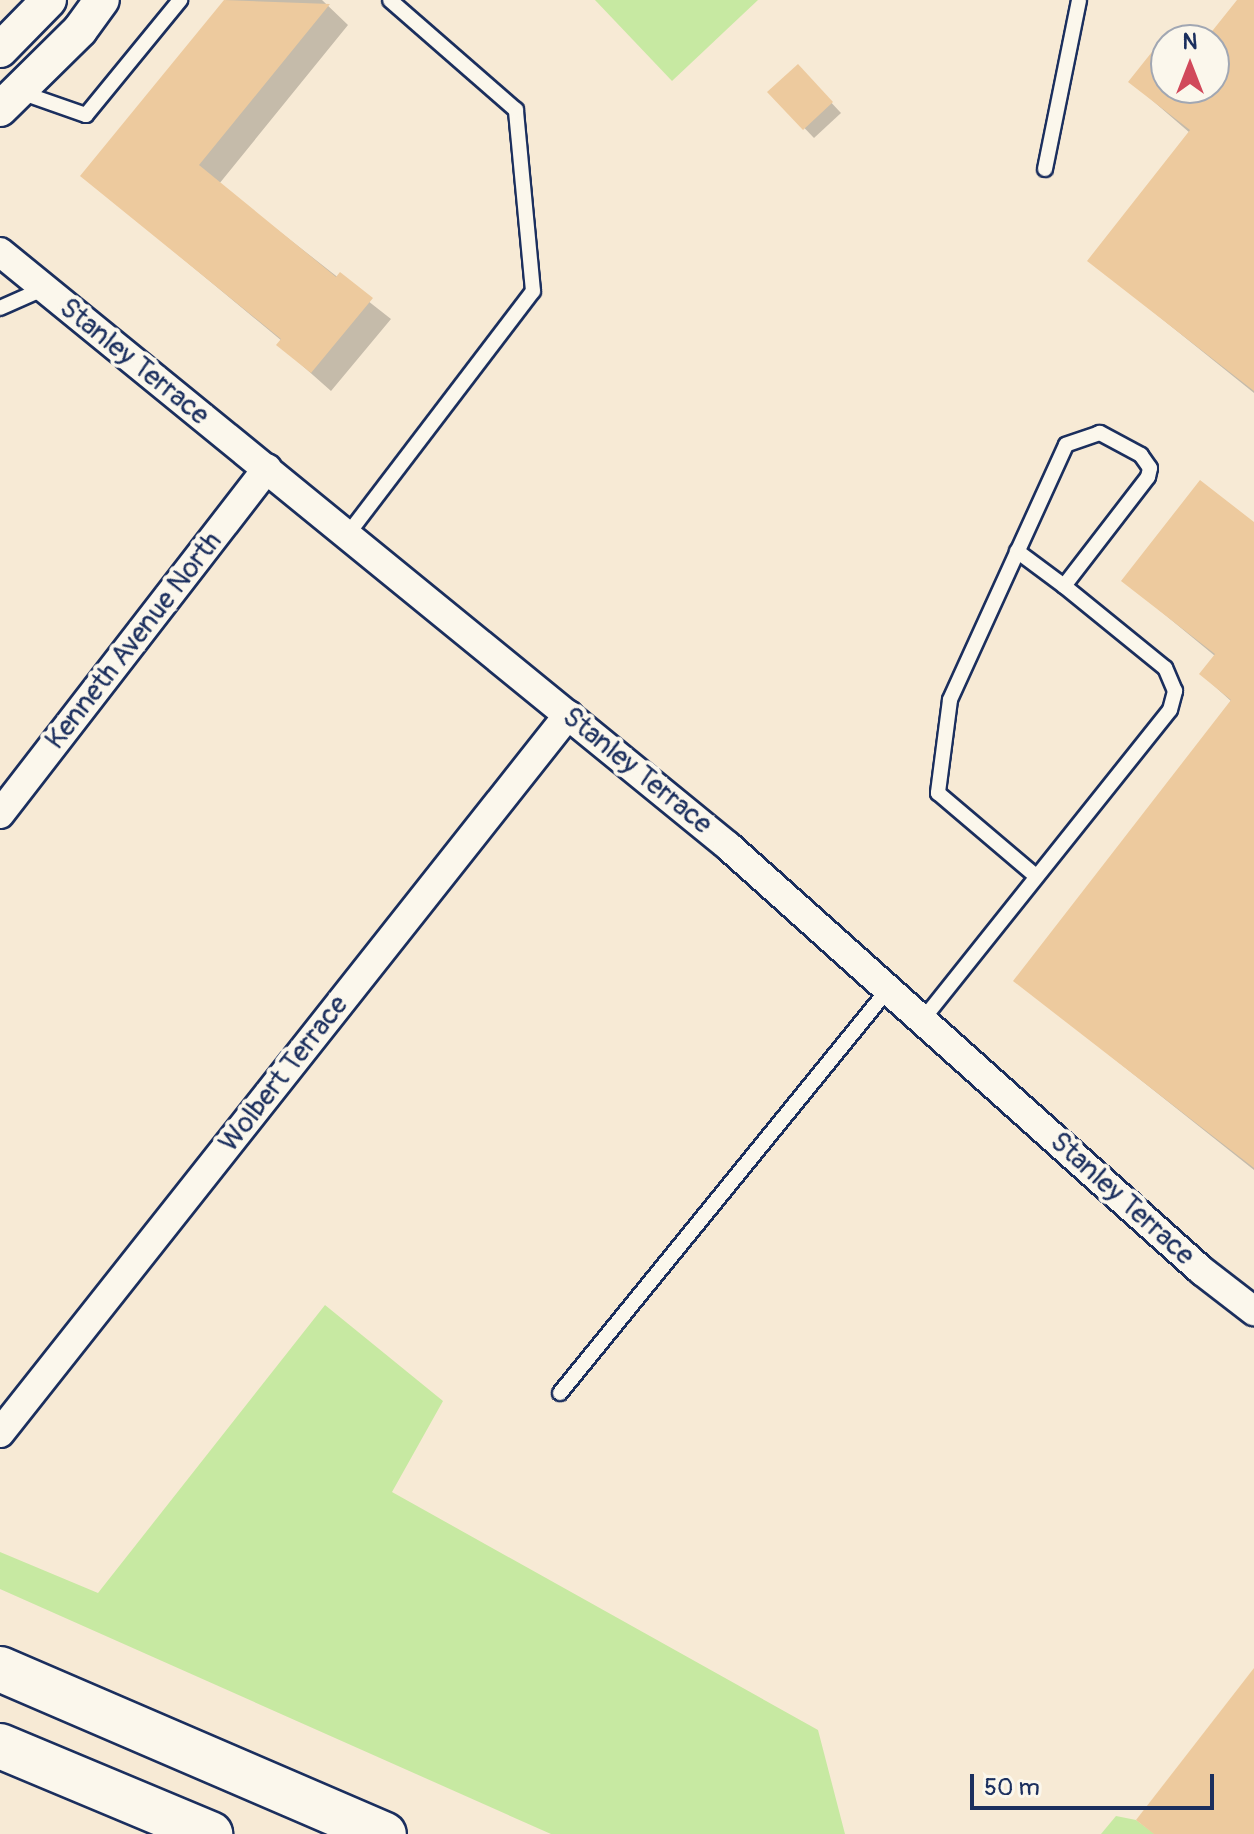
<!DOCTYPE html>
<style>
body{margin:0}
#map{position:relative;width:1254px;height:1834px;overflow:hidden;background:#f7ead5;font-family:Pangolin,sans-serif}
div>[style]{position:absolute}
.green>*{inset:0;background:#c7e9a2}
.shadow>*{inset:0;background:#0003}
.building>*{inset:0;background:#edca9e}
.roads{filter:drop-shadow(2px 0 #1b2f5e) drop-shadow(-2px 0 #1b2f5e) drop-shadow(0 2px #1b2f5e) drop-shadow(0 -2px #1b2f5e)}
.service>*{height:14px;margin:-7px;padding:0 7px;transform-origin:7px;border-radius:7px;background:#fbf7ec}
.minor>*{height:28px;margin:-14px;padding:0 14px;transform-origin:14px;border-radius:14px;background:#fbf7ec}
.tertiary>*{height:34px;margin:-17px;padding:0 17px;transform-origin:17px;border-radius:17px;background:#fbf7ec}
.motorway>*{height:44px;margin:-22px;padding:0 22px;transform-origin:22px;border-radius:22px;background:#fbf7ec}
span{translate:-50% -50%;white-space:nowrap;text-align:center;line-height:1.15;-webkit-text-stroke:8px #fbf7ec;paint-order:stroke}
.street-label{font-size:28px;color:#1b2f5e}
.north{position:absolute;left:1150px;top:24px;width:80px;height:80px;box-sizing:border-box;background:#fbf7ec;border:2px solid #a1a7b3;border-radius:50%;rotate:0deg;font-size:22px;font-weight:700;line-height:32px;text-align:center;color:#1b2f5e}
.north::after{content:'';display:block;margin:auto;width:28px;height:36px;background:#d1495b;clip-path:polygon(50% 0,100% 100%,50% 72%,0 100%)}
.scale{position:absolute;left:970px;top:1774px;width:244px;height:36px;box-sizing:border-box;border:4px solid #1b2f5e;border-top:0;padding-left:10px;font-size:24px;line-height:28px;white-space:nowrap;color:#1b2f5e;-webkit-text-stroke:6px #fbf7ec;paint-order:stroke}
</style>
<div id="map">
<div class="green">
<div style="clip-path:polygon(595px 0,758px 0,672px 81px)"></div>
<div style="clip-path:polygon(325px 1305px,443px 1401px,392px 1492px,818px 1730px,845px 1834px,551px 1834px,0 1589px,0 1552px,98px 1593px)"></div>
<div style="clip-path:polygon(1116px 1816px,1136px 1820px,1155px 1834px,1101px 1834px)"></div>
</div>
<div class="shadow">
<div style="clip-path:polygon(226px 0,322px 0,348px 25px,219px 184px,391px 319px,331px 391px,279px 345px,282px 341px,83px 176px)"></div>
<div style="clip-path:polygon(1239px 0,1254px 0,1254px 393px,1090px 261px,1190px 133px,1131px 82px,1167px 36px,1172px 40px,1166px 40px,1166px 88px,1214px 88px,1214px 40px,1208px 40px)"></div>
<div style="clip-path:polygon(798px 67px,841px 113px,814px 138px,770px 92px)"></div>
<div style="clip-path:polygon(1254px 524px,1254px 1170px,1015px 980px,1232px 702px,1201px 674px,1215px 656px,1124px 581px)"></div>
</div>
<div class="building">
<div style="clip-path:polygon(224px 0,330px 4px,199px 165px,336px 277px,340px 272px,373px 298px,311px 373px,276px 345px,281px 339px,80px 176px)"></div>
<div style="clip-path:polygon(1237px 0,1254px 0,1254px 391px,1087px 261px,1190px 130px,1128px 82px,1167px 33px,1176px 40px,1166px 40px,1166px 88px,1214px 88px,1214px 40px,1205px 40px)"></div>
<div style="clip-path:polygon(798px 64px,833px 102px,803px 130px,767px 92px)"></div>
<div style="clip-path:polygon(1200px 480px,1254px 522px,1254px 1168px,1013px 981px,1231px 700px,1199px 674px,1215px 654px,1121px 581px)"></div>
<div style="clip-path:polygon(1254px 1668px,1254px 1834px,1154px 1834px,1136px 1820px)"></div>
</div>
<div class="roads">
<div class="service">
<div style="left:20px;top:92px;width:70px;rotate:19.2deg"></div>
<div style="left:86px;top:115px;width:149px;rotate:-50.7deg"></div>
<div style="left:1045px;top:169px;width:172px;rotate:-78.6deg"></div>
<div style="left:0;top:308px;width:47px;rotate:-23.8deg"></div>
<div style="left:348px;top:534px;width:305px;rotate:-52.7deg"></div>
<div style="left:533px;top:291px;width:182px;rotate:-95.4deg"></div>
<div style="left:516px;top:110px;width:167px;rotate:-138.9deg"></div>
<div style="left:1017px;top:551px;width:59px;rotate:36.7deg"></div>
<div style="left:924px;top:1018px;width:394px;rotate:-51.4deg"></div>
<div style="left:1170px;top:710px;width:20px;rotate:-75deg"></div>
<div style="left:1175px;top:691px;width:25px;rotate:-113deg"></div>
<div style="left:1165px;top:668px;width:130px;rotate:-140.9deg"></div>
<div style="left:1064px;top:586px;width:138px;rotate:-52.4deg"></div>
<div style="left:1148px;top:477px;width:9px;rotate:-77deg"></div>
<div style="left:1150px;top:468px;width:16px;rotate:-125deg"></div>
<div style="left:1141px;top:455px;width:47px;rotate:-151.8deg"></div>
<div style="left:1100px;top:433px;width:36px;rotate:161deg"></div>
<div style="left:1066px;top:445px;width:280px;rotate:114.5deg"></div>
<div style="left:950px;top:700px;width:94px;rotate:97.4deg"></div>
<div style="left:938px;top:793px;width:128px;rotate:40.3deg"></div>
<div style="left:560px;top:1393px;width:523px;rotate:-50.9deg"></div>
</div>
<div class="minor">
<div style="left:0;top:252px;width:940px;rotate:39.21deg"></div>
<div style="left:728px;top:846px;width:637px;rotate:41.88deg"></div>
<div style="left:1202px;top:1271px;width:66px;rotate:37.6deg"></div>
<div style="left:0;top:814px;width:437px;rotate:-52.3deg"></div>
<div style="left:0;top:1433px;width:916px;rotate:-51.65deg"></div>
</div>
<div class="tertiary">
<div style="left:0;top:50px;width:70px;rotate:-45.6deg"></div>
<div style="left:0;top:109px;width:112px;rotate:-44.6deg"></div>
<div style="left:80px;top:30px;width:37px;rotate:-54deg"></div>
</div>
<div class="motorway">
<div style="left:0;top:1669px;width:418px;rotate:23.3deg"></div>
<div style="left:0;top:1746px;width:228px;rotate:22.7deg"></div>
</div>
</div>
<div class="street-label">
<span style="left:134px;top:362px;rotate:39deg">Stanley Terrace</span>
<span style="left:134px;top:641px;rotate:-52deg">Kenneth Avenue North</span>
<span style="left:637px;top:771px;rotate:39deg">Stanley Terrace</span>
<span style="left:284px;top:1074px;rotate:-52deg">Wolbert Terrace</span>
<span style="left:1122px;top:1199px;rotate:42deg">Stanley Terrace</span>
</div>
<div class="north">N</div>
<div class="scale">50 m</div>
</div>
